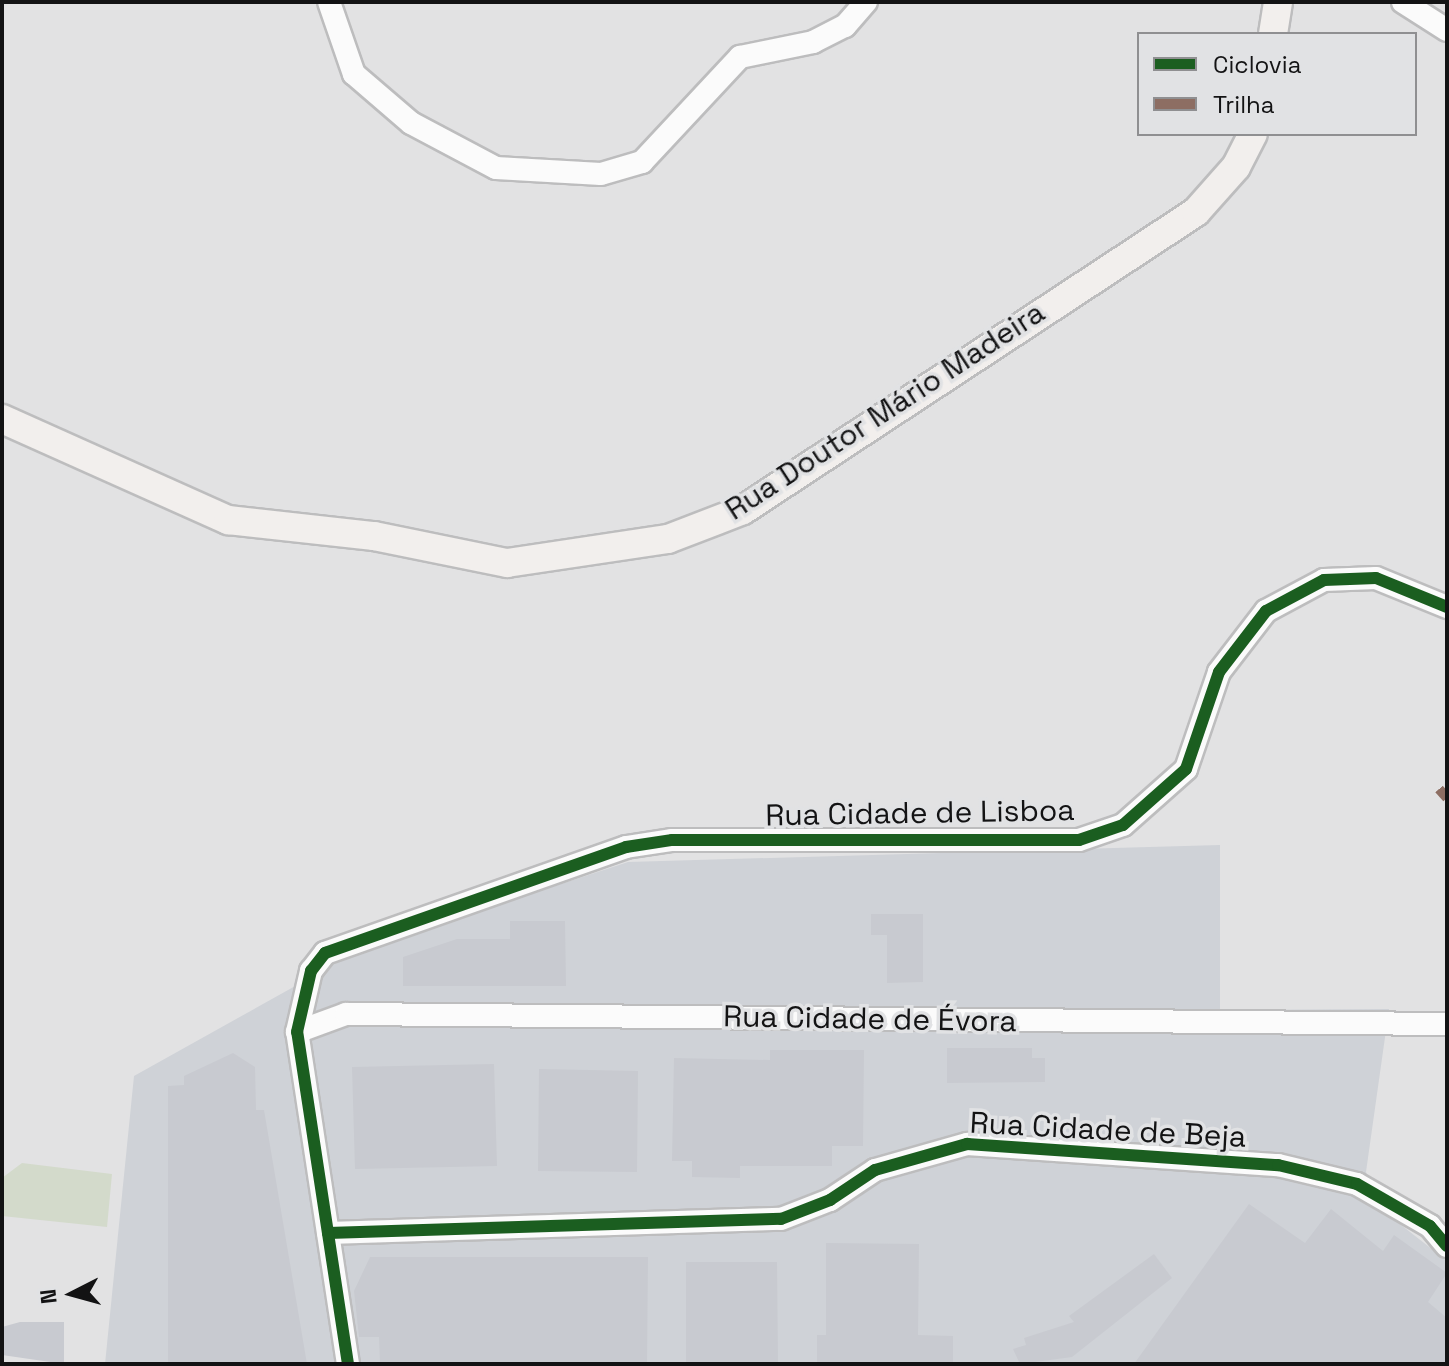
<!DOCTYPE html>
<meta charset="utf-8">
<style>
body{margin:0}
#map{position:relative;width:1449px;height:1366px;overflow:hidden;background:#e2e2e3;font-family:"Space Grotesk",sans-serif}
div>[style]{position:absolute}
.built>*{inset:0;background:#cfd2d7}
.green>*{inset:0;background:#d3dacb}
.building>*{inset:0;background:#c8cad0}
.roads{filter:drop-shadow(2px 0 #bdbdbe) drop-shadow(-2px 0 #bdbdbe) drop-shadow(0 2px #bdbdbe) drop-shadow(0 -2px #bdbdbe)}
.minor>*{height:22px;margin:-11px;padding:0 11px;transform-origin:11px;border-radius:11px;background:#fbfbfb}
.major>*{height:28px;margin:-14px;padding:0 14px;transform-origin:14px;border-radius:14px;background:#f2efed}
.quiet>*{height:10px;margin-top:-5px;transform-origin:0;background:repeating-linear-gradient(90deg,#8d6e63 0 20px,transparent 0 30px)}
.cycleway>*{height:12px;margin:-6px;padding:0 6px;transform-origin:6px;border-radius:6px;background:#1b5e20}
span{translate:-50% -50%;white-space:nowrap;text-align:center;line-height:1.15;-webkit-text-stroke:7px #e1e2e4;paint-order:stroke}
.street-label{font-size:30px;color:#131314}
.frame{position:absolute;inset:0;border:4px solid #131314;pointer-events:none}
.legend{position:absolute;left:1137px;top:32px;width:280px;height:104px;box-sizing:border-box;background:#e1e2e4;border:2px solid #8f8f91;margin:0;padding:10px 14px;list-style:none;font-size:24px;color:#131314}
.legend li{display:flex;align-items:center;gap:16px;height:40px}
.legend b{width:40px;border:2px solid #8f8f91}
.north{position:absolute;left:32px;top:1254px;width:80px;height:80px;-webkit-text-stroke:6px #e1e2e4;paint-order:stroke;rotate:264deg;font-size:22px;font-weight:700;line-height:32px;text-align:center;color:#131314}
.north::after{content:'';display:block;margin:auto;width:28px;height:36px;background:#131314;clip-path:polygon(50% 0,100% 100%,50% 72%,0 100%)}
</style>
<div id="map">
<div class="built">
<div style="clip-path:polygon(1220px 845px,1220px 1010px,1389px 1009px,1366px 1172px,1382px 1210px,1447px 1261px,1447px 1364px,105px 1364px,134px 1076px,358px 951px,628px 862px)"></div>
</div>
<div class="green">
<div style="clip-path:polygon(22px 1163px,112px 1174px,107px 1227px,2px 1216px,2px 1178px)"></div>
</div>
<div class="building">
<div style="clip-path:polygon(871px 914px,923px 914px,923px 982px,887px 983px,887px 935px,871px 935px)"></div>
<div style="clip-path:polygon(510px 921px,565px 921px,566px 986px,403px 986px,403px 957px,457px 939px,510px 939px)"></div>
<div style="clip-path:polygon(947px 1048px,1032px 1048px,1032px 1058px,1045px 1058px,1045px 1082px,947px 1083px)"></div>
<div style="clip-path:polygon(770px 1050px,864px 1050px,863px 1146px,832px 1146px,832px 1166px,740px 1166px,740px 1178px,692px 1177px,692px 1161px,672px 1161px,674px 1058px,770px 1060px)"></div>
<div style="clip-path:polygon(233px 1053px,255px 1067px,256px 1110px,264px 1110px,307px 1364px,168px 1364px,168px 1086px,184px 1085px,184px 1076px)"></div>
<div style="clip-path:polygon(494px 1064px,497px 1166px,355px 1169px,352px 1067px)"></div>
<div style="clip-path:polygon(539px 1069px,638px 1071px,637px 1172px,538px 1171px)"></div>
<div style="clip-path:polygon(1249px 1204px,1305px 1243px,1331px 1209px,1383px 1251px,1394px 1235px,1447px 1273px,1428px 1302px,1447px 1318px,1447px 1364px,1134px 1364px)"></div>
<div style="clip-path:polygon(826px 1243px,919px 1244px,918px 1335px,953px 1336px,953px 1364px,817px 1364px,817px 1335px,826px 1335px)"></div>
<div style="clip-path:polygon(1154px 1254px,1172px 1278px,1072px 1357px,1020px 1364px,1013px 1349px,1026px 1345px,1024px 1338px,1074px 1322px,1069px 1316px)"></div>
<div style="clip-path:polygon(648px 1257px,647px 1364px,380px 1364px,379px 1337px,359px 1337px,354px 1291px,370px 1257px)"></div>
<div style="clip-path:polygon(686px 1262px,777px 1262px,778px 1364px,686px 1364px)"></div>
<div style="clip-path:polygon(20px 1322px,64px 1322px,64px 1364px,2px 1355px,2px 1327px)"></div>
</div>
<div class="roads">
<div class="minor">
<div style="left:329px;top:2px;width:76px;rotate:70.9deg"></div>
<div style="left:354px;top:74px;width:75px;rotate:40.7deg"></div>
<div style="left:411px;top:123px;width:96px;rotate:27.9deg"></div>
<div style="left:496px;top:168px;width:105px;rotate:3.3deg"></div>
<div style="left:601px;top:174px;width:43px;rotate:-16.3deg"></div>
<div style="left:642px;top:162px;width:144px;rotate:-47deg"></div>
<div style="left:740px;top:57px;width:75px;rotate:-11.6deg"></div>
<div style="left:813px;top:42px;width:36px;rotate:-27deg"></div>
<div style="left:845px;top:26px;width:32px;rotate:-49deg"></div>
<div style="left:1403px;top:2px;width:52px;rotate:32.5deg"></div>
<div style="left:297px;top:1032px;width:52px;rotate:-20.2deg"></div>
<div style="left:346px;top:1014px;width:1101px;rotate:0.52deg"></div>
<div style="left:328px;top:1233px;width:453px;rotate:-1.8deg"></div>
<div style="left:781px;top:1219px;width:53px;rotate:-21.2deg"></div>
<div style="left:830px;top:1200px;width:54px;rotate:-33.7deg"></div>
<div style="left:875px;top:1170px;width:96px;rotate:-15.8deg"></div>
<div style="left:967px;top:1144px;width:312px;rotate:3.9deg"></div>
<div style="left:1278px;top:1165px;width:81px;rotate:13.5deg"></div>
<div style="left:1357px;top:1184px;width:84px;rotate:29.9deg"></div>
<div style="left:1430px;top:1226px;width:26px;rotate:50deg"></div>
<div style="left:348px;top:1364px;width:336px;rotate:-98.7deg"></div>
<div style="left:297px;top:1032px;width:63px;rotate:-77.1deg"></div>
<div style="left:311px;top:971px;width:23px;rotate:-52deg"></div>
<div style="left:325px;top:953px;width:319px;rotate:-19.4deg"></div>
<div style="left:626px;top:847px;width:47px;rotate:-8.7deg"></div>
<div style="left:672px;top:840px;width:407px"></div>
<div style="left:1079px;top:840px;width:46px;rotate:-18.8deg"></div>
<div style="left:1123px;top:825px;width:84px;rotate:-41.6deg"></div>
<div style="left:1186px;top:769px;width:102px;rotate:-71.2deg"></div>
<div style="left:1219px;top:672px;width:77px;rotate:-52.4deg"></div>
<div style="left:1266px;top:611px;width:66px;rotate:-28.1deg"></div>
<div style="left:1324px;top:580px;width:52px;rotate:-2.2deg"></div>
<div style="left:1376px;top:578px;width:77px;rotate:22.2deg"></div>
</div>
<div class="major">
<div style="left:1273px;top:34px;width:32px;rotate:-81deg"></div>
<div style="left:2px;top:419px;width:248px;rotate:24.1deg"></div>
<div style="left:228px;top:520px;width:147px;rotate:6.3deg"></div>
<div style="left:374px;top:536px;width:136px;rotate:11.5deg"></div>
<div style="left:507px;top:563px;width:163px;rotate:-8.5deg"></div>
<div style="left:668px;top:539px;width:80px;rotate:-21.1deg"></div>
<div style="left:743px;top:510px;width:542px;rotate:-33.34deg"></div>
<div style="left:1196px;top:212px;width:60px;rotate:-48.4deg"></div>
<div style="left:1236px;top:167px;width:37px;rotate:-63deg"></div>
</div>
</div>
<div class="quiet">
<div style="left:1439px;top:789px;width:12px;rotate:48deg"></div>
</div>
<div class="cycleway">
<div style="left:328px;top:1233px;width:453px;rotate:-1.8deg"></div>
<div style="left:781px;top:1219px;width:53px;rotate:-21.2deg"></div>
<div style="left:830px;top:1200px;width:54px;rotate:-33.7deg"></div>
<div style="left:875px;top:1170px;width:96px;rotate:-15.8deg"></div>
<div style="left:967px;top:1144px;width:312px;rotate:3.9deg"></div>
<div style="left:1278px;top:1165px;width:81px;rotate:13.5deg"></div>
<div style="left:1357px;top:1184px;width:84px;rotate:29.9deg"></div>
<div style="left:1430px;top:1226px;width:26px;rotate:50deg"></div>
<div style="left:348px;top:1364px;width:336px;rotate:-98.7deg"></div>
<div style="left:297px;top:1032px;width:63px;rotate:-77.1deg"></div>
<div style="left:311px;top:971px;width:23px;rotate:-52deg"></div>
<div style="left:325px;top:953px;width:319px;rotate:-19.4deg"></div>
<div style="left:626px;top:847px;width:47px;rotate:-8.7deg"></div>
<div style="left:672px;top:840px;width:407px"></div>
<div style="left:1079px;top:840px;width:46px;rotate:-18.8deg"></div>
<div style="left:1123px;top:825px;width:84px;rotate:-41.6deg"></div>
<div style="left:1186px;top:769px;width:102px;rotate:-71.2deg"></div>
<div style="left:1219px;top:672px;width:77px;rotate:-52.4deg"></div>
<div style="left:1266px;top:611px;width:66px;rotate:-28.1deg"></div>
<div style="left:1324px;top:580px;width:52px;rotate:-2.2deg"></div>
<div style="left:1376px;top:578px;width:77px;rotate:22.2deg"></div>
</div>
<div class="street-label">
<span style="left:885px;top:411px;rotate:-33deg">Rua Doutor Mário Madeira</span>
<span style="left:920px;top:813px;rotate:-1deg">Rua Cidade de Lisboa</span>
<span style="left:870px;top:1019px;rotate:1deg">Rua Cidade de Évora</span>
<span style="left:1108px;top:1130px;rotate:3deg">Rua Cidade de Beja</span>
</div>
<div class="frame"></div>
<ul class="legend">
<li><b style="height:10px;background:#1b5e20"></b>Ciclovia</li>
<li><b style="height:10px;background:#8d6e63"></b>Trilha</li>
</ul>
<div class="north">N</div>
</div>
